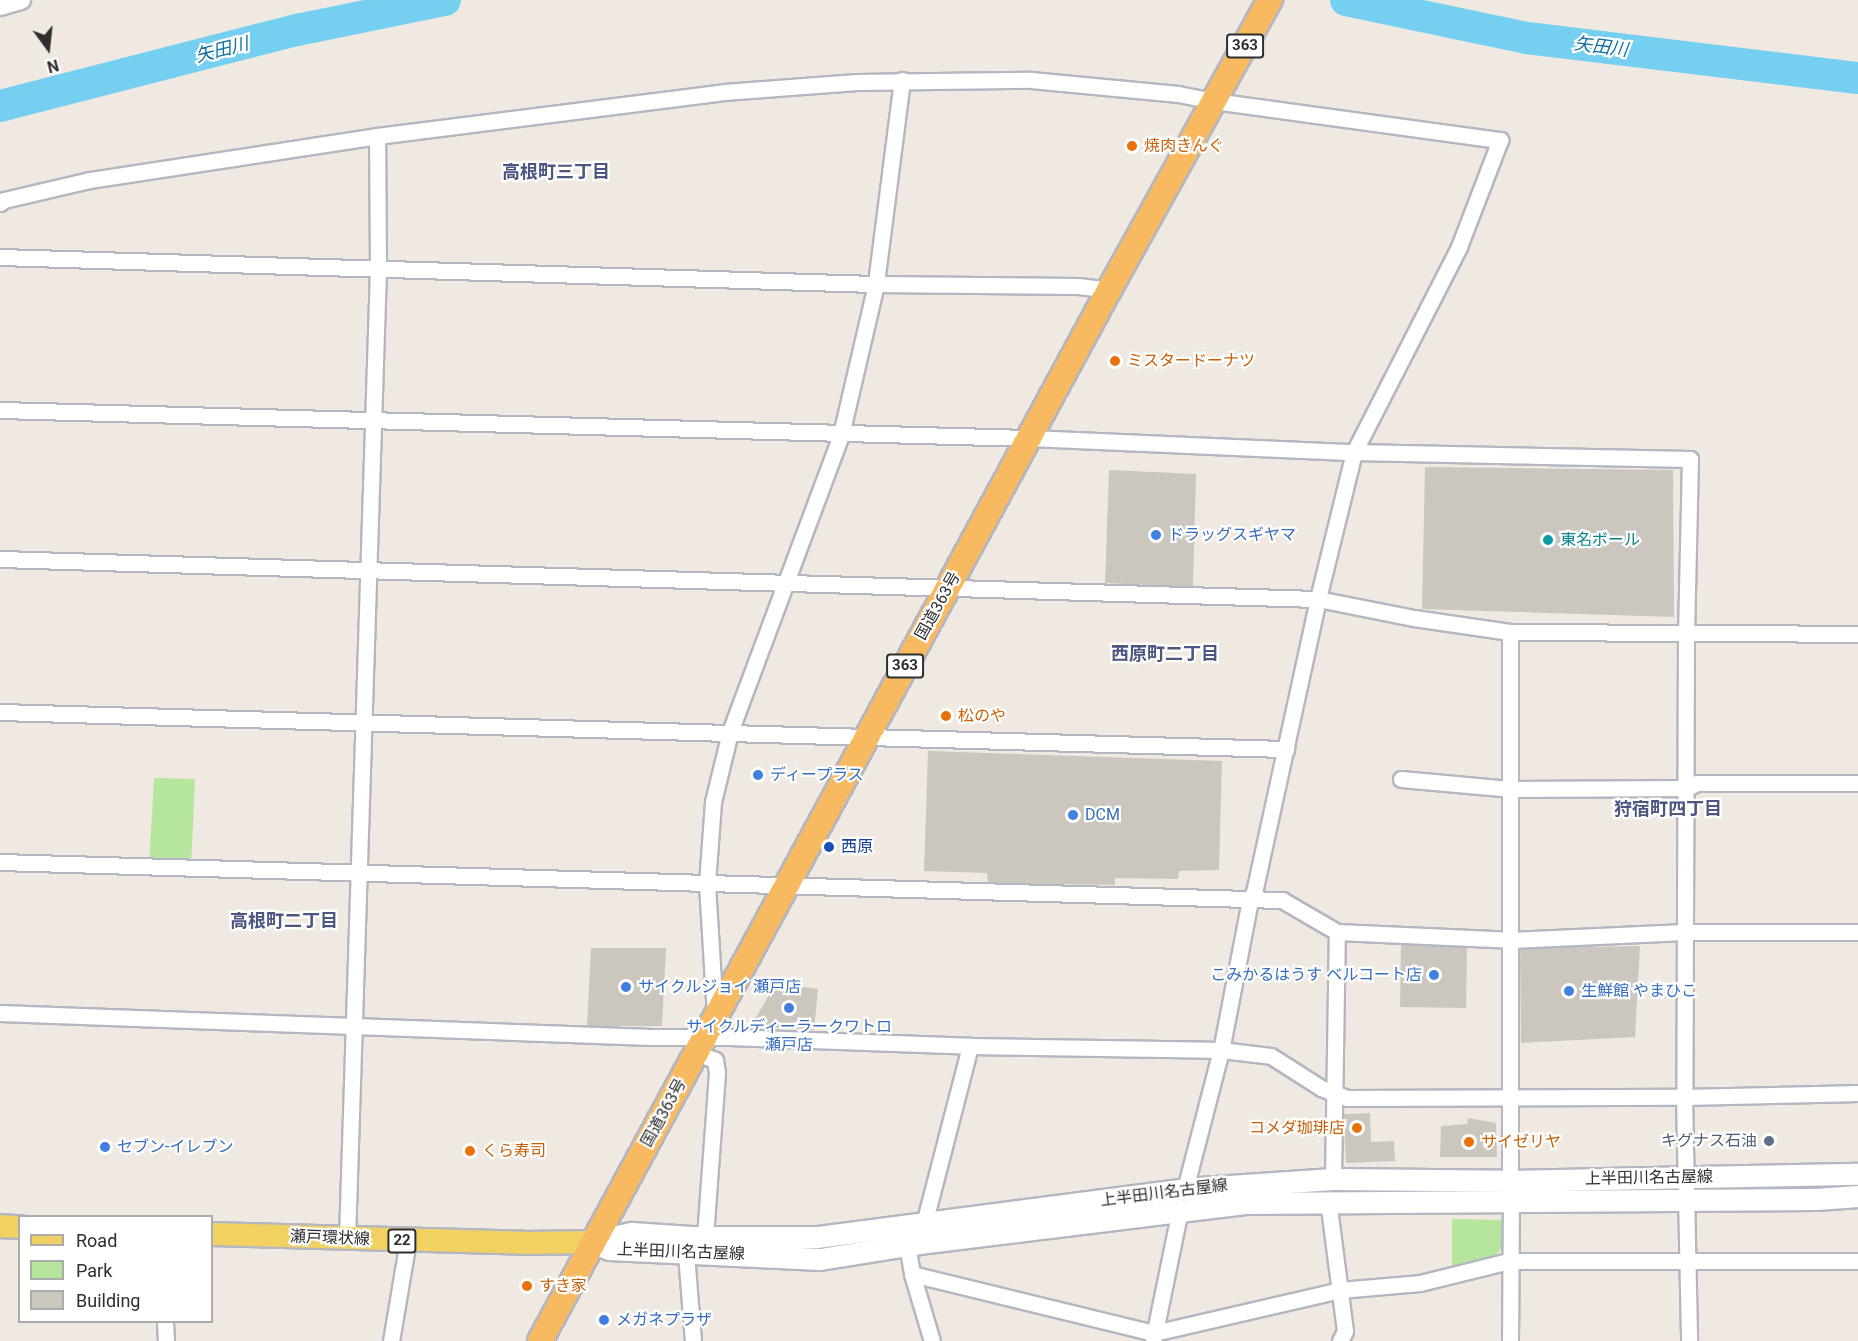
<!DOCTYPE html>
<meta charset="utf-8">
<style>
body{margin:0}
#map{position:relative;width:1858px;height:1341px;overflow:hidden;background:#efe9e1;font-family:Roboto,"Noto Sans JP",sans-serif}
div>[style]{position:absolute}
.green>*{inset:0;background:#b6e59e}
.river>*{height:32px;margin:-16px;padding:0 16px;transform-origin:16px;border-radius:16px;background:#75cff0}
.building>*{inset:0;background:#cbc7bf}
.roads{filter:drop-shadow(2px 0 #b4b7c1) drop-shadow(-2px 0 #b4b7c1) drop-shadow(0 2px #b4b7c1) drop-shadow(0 -2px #b4b7c1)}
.minor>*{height:15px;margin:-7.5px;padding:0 7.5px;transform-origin:7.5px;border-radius:7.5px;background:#fff}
.tertiary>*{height:18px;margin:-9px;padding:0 9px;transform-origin:9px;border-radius:9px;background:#fff}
.secondary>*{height:21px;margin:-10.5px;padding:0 10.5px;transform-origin:10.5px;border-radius:10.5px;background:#fff}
.primary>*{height:22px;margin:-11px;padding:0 11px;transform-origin:11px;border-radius:11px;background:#f2d163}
.trunk>*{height:24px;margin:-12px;padding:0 12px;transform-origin:12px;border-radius:12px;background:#f8ba60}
.dots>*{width:16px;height:16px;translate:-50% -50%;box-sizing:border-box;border:3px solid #fff;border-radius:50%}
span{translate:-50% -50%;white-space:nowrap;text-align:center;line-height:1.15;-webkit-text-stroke:4.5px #fff;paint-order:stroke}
.shield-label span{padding:2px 4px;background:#fff;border:2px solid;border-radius:4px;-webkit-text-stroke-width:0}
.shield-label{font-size:15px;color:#2e2e2e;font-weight:700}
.food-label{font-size:16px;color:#c56008}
.left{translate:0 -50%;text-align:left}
.right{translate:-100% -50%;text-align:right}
.shop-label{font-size:16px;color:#366cbe}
.culture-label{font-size:16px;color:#0d838f}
.street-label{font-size:16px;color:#2e2e2e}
.transit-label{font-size:16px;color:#164399}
.service-label{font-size:16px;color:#4e5e75}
.water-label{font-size:18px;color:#0d6fa3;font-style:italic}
.neighbourhood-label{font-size:18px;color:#4d5680;font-weight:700}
.legend{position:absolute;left:18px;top:1215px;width:195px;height:108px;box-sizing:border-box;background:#fff;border:2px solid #ababab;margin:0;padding:8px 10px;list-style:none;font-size:18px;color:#2e2e2e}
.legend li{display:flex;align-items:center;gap:12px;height:30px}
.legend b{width:30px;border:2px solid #ababab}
.north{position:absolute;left:18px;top:18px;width:60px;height:60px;-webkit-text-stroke:4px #fff;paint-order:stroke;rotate:165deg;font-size:16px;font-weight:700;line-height:24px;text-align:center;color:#2e2e2e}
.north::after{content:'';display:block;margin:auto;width:21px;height:27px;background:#2e2e2e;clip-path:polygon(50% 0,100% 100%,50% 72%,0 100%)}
</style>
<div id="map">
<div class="green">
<div style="clip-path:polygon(154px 778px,195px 779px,191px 868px,149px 866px)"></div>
<div style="clip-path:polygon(1452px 1219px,1505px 1220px,1503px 1246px,1490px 1263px,1452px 1267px)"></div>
</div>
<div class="river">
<div style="left:1346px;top:0;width:185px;rotate:11.9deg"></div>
<div style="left:1527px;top:38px;width:333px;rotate:6.9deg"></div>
<div style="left:0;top:106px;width:307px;rotate:-14.4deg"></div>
<div style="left:297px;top:30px;width:151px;rotate:-11.5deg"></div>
</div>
<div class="building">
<div style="clip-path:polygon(1425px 467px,1673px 470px,1674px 617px,1422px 609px)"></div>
<div style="clip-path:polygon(1109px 470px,1196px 474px,1193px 587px,1105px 583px)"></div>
<div style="clip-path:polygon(928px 751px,1222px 761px,1219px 870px,1179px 871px,1178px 879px,1115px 878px,1115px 885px,988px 883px,987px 873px,924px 871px)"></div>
<div style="clip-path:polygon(1401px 944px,1467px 944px,1466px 1008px,1400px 1007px)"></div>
<div style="clip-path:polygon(1640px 946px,1635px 1037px,1521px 1043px,1520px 948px)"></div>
<div style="clip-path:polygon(591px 948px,666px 948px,662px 1026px,587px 1026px)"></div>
<div style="clip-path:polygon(776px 983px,818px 989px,814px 1030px,751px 1026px)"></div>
<div style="clip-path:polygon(1370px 1113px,1371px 1142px,1394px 1141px,1395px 1161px,1346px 1163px,1343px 1114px)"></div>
<div style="clip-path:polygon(1468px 1118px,1496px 1123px,1497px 1157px,1440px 1157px,1441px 1126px,1467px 1124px)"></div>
</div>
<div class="roads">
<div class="minor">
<div style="left:902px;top:80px;width:206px;rotate:97.3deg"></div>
<div style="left:876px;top:284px;width:202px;rotate:0.6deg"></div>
<div style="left:1078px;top:286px;width:31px;rotate:7deg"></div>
<div style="left:0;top:203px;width:5px;rotate:-37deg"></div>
<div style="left:4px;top:200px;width:88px;rotate:-13.1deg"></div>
<div style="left:90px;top:180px;width:290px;rotate:-8.7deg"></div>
<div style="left:377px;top:136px;width:350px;rotate:-7.2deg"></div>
<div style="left:724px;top:92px;width:133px;rotate:-4.3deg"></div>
<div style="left:857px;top:82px;width:174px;rotate:-0.7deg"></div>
<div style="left:1031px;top:80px;width:148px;rotate:5.4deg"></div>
<div style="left:1178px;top:94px;width:37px;rotate:11deg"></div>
<div style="left:1214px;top:101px;width:289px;rotate:7.8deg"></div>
<div style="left:1500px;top:140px;width:115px;rotate:111deg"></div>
<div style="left:1459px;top:247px;width:230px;rotate:117.1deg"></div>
<div style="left:1354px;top:452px;width:151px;rotate:103.8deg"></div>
<div style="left:1318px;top:599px;width:300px;rotate:102.3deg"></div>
<div style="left:1254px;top:892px;width:9px;rotate:117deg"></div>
<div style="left:1250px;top:900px;width:153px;rotate:100.9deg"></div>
<div style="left:1221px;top:1050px;width:144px;rotate:104.5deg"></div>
<div style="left:0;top:257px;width:876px;rotate:1.77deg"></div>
<div style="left:876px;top:284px;width:155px;rotate:103.1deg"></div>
<div style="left:841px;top:435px;width:317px;rotate:110.5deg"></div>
<div style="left:730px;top:732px;width:72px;rotate:103.7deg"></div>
<div style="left:713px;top:802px;width:82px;rotate:94.2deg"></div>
<div style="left:707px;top:884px;width:132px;rotate:86.5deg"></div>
<div style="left:0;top:410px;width:1030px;rotate:1.56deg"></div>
<div style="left:1030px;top:438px;width:324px;rotate:2.5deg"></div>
<div style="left:1354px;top:452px;width:336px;rotate:1.2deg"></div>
<div style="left:1690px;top:459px;width:176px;rotate:91.3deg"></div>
<div style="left:1686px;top:635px;width:462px;rotate:90.2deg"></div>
<div style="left:1684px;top:1097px;width:244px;rotate:88.8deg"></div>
<div style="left:0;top:559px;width:1319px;rotate:1.74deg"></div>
<div style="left:1318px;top:599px;width:98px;rotate:11.2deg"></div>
<div style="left:1414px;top:618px;width:97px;rotate:8.3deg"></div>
<div style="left:1510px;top:632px;width:348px;rotate:0.3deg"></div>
<div style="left:1510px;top:632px;width:549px;rotate:90deg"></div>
<div style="left:0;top:712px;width:1287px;rotate:1.65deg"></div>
<div style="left:1401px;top:779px;width:109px;rotate:5.2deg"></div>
<div style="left:1510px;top:789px;width:177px;rotate:-0.3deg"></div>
<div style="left:1687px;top:788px;width:11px;rotate:-27deg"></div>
<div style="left:1697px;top:783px;width:161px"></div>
<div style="left:0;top:862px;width:1283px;rotate:1.7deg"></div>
<div style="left:1282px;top:900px;width:64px;rotate:30.2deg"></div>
<div style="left:1337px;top:932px;width:173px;rotate:2.6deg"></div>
<div style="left:1510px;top:940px;width:175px;rotate:-2.6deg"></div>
<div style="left:1685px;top:932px;width:173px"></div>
<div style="left:0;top:1013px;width:651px;rotate:2.11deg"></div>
<div style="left:651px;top:1037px;width:78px"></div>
<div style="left:729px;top:1037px;width:241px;rotate:2.1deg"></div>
<div style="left:970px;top:1046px;width:251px;rotate:0.9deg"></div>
<div style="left:1221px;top:1050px;width:50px;rotate:6.8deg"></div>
<div style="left:1271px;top:1056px;width:59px;rotate:32.6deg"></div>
<div style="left:1321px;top:1088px;width:28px;rotate:21deg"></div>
<div style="left:1347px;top:1098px;width:337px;rotate:-0.2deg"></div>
<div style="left:1684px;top:1097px;width:174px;rotate:-1.3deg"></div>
<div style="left:696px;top:1053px;width:20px;rotate:20deg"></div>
<div style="left:715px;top:1060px;width:13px;rotate:81deg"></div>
<div style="left:717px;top:1073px;width:164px;rotate:94.2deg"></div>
<div style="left:1333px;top:1179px;width:247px;rotate:-89.1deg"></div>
<div style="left:1328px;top:1200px;width:132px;rotate:82.6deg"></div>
<div style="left:1345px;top:1331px;width:11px;rotate:117deg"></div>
<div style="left:924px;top:1224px;width:184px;rotate:-75.5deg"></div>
<div style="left:347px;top:1239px;width:971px;rotate:-88.17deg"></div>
<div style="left:378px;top:268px;width:132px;rotate:-90.4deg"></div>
<div style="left:907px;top:1245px;width:29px;rotate:80deg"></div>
<div style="left:912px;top:1274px;width:70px;rotate:73.4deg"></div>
<div style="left:686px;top:1254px;width:87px;rotate:85.4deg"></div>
<div style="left:912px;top:1274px;width:249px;rotate:13.7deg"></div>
<div style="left:1154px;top:1333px;width:191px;rotate:-13deg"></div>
<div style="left:1340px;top:1290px;width:80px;rotate:-5deg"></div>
<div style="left:1420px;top:1283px;width:92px;rotate:-13.9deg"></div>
<div style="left:1509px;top:1261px;width:349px"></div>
<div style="left:165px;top:1322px;width:19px;rotate:87deg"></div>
<div style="left:391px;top:1341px;width:101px;rotate:-80.4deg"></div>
<div style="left:1153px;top:1341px;width:134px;rotate:-78.4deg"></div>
<div style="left:1510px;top:1341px;width:141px;rotate:-89.6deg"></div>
</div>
<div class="tertiary">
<div style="left:0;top:6px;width:22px;rotate:-16deg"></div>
</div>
<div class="secondary">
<div style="left:596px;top:1241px;width:37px;rotate:-13deg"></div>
<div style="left:632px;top:1233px;width:59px;rotate:3.9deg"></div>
<div style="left:691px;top:1237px;width:126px"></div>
<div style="left:817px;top:1237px;width:371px;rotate:-7.4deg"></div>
<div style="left:1185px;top:1189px;width:148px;rotate:-3.9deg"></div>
<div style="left:1333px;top:1179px;width:177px;rotate:0.6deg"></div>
<div style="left:1510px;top:1181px;width:348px;rotate:-1.2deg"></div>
<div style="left:592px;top:1242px;width:18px;rotate:22deg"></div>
<div style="left:609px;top:1249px;width:211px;rotate:2.7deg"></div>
<div style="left:820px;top:1259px;width:100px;rotate:-9.2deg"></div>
<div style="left:919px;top:1243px;width:328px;rotate:-7deg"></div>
<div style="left:1245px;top:1203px;width:571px;rotate:-0.4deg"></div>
<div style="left:1816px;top:1199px;width:42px;rotate:-4.1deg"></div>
</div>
<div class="primary">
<div style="left:0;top:1226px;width:20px;rotate:3deg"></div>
<div style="left:212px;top:1234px;width:313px;rotate:1.6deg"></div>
<div style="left:525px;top:1243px;width:67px;rotate:-0.9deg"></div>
</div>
<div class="trunk">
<div style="left:540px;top:1341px;width:1195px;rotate:-61.57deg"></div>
<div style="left:1109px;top:290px;width:332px;rotate:-61deg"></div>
</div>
</div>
<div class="dots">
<div style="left:1132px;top:146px;background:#e8710a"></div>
<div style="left:1115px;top:361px;background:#e8710a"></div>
<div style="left:1156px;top:535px;background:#3f7fe0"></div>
<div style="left:1548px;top:540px;background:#0f9aa8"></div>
<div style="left:946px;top:716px;background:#e8710a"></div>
<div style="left:758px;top:775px;background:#3f7fe0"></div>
<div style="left:1073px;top:815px;background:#3f7fe0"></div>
<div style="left:829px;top:847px;background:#1a4fb4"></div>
<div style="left:1434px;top:975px;background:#3f7fe0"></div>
<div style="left:626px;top:987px;background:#3f7fe0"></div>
<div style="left:1569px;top:991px;background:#3f7fe0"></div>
<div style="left:789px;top:1008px;background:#3f7fe0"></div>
<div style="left:1357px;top:1128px;background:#e8710a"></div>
<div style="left:1769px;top:1141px;background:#5c6f8a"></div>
<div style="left:1469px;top:1142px;background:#e8710a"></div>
<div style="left:105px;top:1147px;background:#3f7fe0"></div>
<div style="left:470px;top:1151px;background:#e8710a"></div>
<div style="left:527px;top:1286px;background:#e8710a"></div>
<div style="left:604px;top:1320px;background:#3f7fe0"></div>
</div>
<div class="shield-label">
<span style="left:1245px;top:46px">363</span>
<span style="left:905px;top:666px">363</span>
<span style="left:402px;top:1241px">22</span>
</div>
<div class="food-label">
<span class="left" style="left:1144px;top:146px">焼肉きんぐ</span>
<span class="left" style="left:1127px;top:361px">ミスタードーナツ</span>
<span class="left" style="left:958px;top:716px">松のや</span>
<span class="right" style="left:1345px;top:1128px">コメダ珈琲店</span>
<span class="left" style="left:1481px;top:1142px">サイゼリヤ</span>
<span class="left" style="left:482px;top:1151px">くら寿司</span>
<span class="left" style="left:539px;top:1286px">すき家</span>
</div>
<div class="shop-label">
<span class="left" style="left:1168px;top:535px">ドラッグスギヤマ</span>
<span class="left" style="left:770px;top:775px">ディープラス</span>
<span class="left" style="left:1085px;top:815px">DCM</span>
<span class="right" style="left:1422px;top:975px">こみかるはうす ベルコート店</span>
<span class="left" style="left:638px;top:987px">サイクルジョイ 瀬戸店</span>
<span class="left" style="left:1581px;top:991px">生鮮館 やまひこ</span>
<span style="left:789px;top:1036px">サイクルディーラークワトロ<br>瀬戸店</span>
<span class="left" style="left:117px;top:1147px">セブン-イレブン</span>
<span class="left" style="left:616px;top:1320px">メガネプラザ</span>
</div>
<div class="culture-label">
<span class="left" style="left:1560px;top:540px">東名ボール</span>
</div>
<div class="street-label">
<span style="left:938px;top:606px;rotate:-61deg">国道363号</span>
<span style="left:664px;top:1113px;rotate:-61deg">国道363号</span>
<span style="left:1649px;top:1178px;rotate:-1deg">上半田川名古屋線</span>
<span style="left:1164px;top:1193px;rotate:-7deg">上半田川名古屋線</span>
<span style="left:330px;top:1238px;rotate:2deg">瀬戸環状線</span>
<span style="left:681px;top:1252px;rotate:2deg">上半田川名古屋線</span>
</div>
<div class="transit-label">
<span class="left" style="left:841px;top:847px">西原</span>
</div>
<div class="service-label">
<span class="right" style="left:1757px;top:1141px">キグナス石油</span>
</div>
<div class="water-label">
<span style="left:1601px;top:47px;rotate:7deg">矢田川</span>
<span style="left:222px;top:50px;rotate:-14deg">矢田川</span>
</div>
<div class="neighbourhood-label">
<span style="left:556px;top:172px">高根町三丁目</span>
<span style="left:1165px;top:654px">西原町二丁目</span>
<span style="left:1668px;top:809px">狩宿町四丁目</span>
<span style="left:284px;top:921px">高根町二丁目</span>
</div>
<ul class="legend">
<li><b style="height:8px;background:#f2d163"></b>Road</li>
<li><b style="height:16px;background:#b6e59e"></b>Park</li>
<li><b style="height:16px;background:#cbc7bf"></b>Building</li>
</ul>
<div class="north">N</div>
</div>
